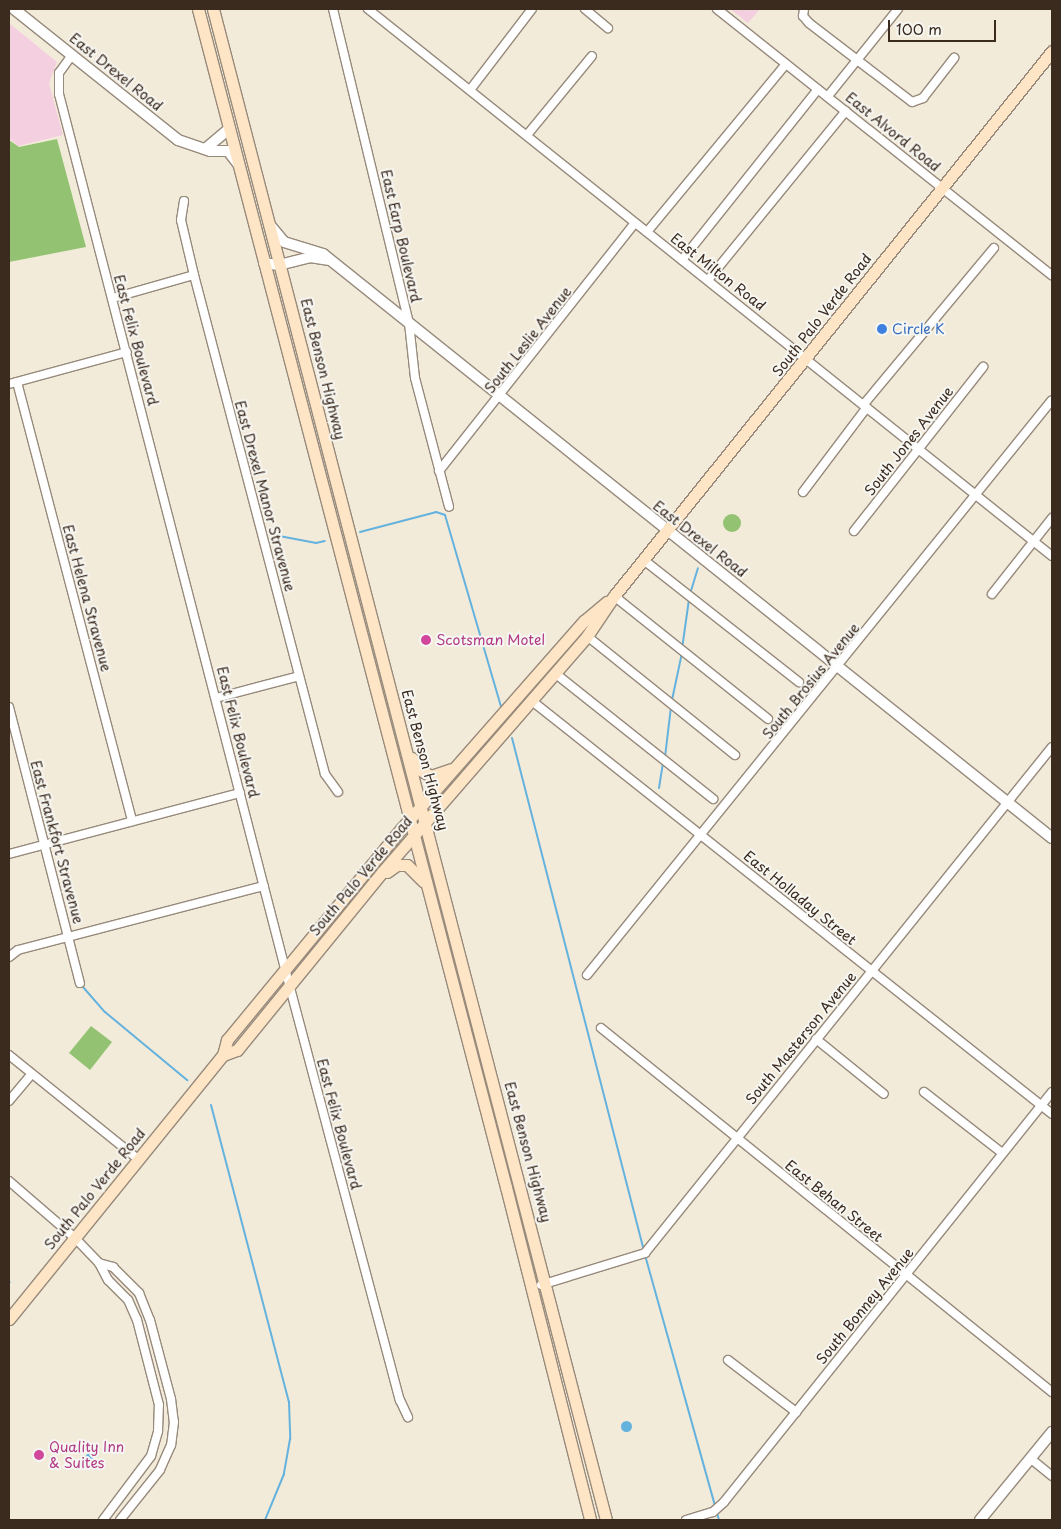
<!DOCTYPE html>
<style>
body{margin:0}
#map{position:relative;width:1061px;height:1529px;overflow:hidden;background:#f3ebda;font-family:"Playpen Sans",sans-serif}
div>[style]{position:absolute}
.built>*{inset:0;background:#f3cfe0}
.green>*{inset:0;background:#93c372}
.round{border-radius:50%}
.water>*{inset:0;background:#64b2de}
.stream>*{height:2px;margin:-1px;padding:0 1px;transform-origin:1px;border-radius:1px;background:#64b2de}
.roads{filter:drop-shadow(1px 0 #978a7c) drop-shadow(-1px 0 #978a7c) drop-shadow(0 1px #978a7c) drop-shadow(0 -1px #978a7c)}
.minor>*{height:8px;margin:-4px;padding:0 4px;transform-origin:4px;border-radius:4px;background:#fff}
.tertiary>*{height:10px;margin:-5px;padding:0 5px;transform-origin:5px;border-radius:5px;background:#fff}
.secondary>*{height:11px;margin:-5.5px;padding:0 5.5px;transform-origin:5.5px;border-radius:5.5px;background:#fee5c5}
.dots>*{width:14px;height:14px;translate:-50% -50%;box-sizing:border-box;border:2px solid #f6f6f2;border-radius:50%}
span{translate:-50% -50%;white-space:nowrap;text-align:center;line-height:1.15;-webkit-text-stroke:4px #f6f6f2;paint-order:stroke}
.street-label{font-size:14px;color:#3b2a1e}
.shop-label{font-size:14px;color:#366cbe}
.left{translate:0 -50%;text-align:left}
.hotel-label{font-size:14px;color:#b23c85}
.frame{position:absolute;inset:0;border:10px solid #3b2a1e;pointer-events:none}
.scale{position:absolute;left:888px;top:20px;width:108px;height:22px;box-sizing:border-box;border:2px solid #3b2a1e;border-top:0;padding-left:6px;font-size:15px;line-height:18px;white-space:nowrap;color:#3b2a1e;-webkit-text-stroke:4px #f6f6f2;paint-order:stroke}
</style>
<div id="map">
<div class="built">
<div style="clip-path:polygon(730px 9px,760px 9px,748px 23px)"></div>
<div style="clip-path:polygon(9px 23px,57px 62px,49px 83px,63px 135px,18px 146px,9px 138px)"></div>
</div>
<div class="green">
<div style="clip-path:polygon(57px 139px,86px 247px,9px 262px,9px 140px,19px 147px)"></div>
<div class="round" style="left:723px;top:514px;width:18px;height:18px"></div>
<div style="clip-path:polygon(91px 1026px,112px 1042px,90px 1070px,69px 1053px)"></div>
</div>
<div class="water">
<div class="round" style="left:620.5px;top:1420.5px;width:11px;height:11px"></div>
<div style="clip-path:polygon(89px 1452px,94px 1459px,82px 1468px,78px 1465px)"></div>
</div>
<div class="stream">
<div style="left:360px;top:532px;width:79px;rotate:-14.7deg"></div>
<div style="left:436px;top:512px;width:9px;rotate:18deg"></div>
<div style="left:445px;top:515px;width:200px;rotate:73.7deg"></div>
<div style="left:274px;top:535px;width:43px;rotate:10.8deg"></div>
<div style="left:316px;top:543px;width:9px;rotate:-13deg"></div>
<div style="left:690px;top:594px;width:27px;rotate:-73deg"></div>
<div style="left:682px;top:649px;width:50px;rotate:-82deg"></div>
<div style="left:672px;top:700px;width:48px;rotate:-78deg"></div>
<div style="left:512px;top:738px;width:530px;rotate:75.57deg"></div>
<div style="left:665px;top:757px;width:50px;rotate:-83.2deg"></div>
<div style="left:659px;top:788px;width:24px;rotate:-81deg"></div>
<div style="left:83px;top:987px;width:33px;rotate:49deg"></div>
<div style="left:105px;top:1012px;width:107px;rotate:39.7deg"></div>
<div style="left:211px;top:1105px;width:307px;rotate:75.3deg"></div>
<div style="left:289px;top:1402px;width:37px;rotate:88deg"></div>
<div style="left:290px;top:1439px;width:36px;rotate:100deg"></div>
<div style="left:284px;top:1474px;width:50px;rotate:112.4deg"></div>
<div style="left:645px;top:1255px;width:261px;rotate:74.4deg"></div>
<div style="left:9px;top:1283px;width:1px;rotate:-45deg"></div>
<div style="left:717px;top:1513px;width:7px;rotate:74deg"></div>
</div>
<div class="roads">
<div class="minor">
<div style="left:333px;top:9px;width:323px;rotate:76.4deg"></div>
<div style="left:409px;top:323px;width:55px;rotate:83.8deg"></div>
<div style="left:415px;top:378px;width:133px;rotate:75.2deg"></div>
<div style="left:368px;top:9px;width:876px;rotate:38.65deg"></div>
<div style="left:585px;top:9px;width:30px;rotate:40deg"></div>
<div style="left:717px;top:9px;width:428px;rotate:38.5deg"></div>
<div style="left:804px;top:9px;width:7px;rotate:98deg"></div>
<div style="left:803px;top:16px;width:9px;rotate:49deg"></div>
<div style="left:809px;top:23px;width:130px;rotate:37.5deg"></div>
<div style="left:912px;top:102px;width:12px;rotate:-20deg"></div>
<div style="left:923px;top:98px;width:51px;rotate:-52.2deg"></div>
<div style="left:72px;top:55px;width:22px;rotate:126deg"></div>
<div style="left:59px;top:73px;width:21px;rotate:90deg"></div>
<div style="left:59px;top:94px;width:919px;rotate:75.51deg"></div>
<div style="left:289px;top:984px;width:431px;rotate:75.1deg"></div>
<div style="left:400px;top:1400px;width:19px;rotate:65deg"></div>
<div style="left:470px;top:90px;width:102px;rotate:-52.6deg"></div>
<div style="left:828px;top:96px;width:112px;rotate:-51.2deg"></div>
<div style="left:527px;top:135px;width:102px;rotate:-50.6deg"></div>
<div style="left:184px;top:201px;width:19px;rotate:99deg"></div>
<div style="left:181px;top:220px;width:57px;rotate:76.7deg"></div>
<div style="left:194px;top:275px;width:516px;rotate:75.29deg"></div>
<div style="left:325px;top:774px;width:22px;rotate:54deg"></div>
<div style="left:647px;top:232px;width:218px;rotate:-50.4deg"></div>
<div style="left:682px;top:260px;width:218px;rotate:-51.5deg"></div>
<div style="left:708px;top:280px;width:218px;rotate:-50.8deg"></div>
<div style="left:113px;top:298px;width:84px;rotate:-15.9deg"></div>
<div style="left:17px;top:382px;width:454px;rotate:75.3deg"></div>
<div style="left:9px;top:384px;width:122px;rotate:-15.2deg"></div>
<div style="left:864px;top:404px;width:203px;rotate:-50.2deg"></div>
<div style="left:439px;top:471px;width:316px;rotate:-51.7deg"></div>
<div style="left:803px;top:492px;width:106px;rotate:-53deg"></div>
<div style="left:854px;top:531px;width:209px;rotate:-51.8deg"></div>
<div style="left:645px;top:561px;width:196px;rotate:38.2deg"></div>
<div style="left:992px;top:594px;width:97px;rotate:-51.7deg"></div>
<div style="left:614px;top:596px;width:197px;rotate:38.6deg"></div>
<div style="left:587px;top:636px;width:190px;rotate:38.8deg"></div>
<div style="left:556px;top:674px;width:201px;rotate:38.5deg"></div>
<div style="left:216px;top:698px;width:86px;rotate:-14.8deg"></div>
<div style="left:532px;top:701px;width:664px;rotate:38.46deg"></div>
<div style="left:9px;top:707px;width:285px;rotate:75.6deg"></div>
<div style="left:9px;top:854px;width:239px;rotate:-14.8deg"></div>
<div style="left:9px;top:957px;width:11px;rotate:-38deg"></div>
<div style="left:18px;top:950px;width:254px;rotate:-14.6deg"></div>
<div style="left:587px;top:975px;width:739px;rotate:-51.04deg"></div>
<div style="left:601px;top:1028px;width:580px;rotate:38.91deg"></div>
<div style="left:816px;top:1039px;width:87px;rotate:39deg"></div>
<div style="left:9px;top:1055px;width:167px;rotate:38.9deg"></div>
<div style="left:924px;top:1092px;width:99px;rotate:38deg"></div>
<div style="left:9px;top:1101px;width:35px;rotate:-50deg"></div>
<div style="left:9px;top:1181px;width:87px;rotate:40.8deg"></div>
<div style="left:75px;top:1238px;width:35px;rotate:46deg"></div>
<div style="left:541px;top:1285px;width:109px;rotate:-17.1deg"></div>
<div style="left:645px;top:1253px;width:649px;rotate:-51.19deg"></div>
<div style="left:728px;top:1360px;width:86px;rotate:37.4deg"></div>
<div style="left:1031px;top:1459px;width:27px;rotate:39deg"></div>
<div style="left:103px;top:1520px;width:80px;rotate:-53.1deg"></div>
<div style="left:151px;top:1456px;width:26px;rotate:-74deg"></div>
<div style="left:158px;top:1431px;width:26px;rotate:-88deg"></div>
<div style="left:159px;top:1405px;width:88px;rotate:-104.5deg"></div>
<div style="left:137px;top:1320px;width:22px;rotate:-114deg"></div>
<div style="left:128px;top:1300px;width:28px;rotate:-135deg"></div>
<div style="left:108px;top:1280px;width:19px;rotate:-118deg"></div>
<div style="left:99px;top:1263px;width:15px;rotate:16deg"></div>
<div style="left:113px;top:1267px;width:37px;rotate:45deg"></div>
<div style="left:139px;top:1293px;width:29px;rotate:68deg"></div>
<div style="left:150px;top:1320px;width:82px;rotate:75.1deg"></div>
<div style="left:171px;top:1399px;width:23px;rotate:83deg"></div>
<div style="left:174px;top:1422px;width:23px;rotate:97deg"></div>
<div style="left:171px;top:1445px;width:27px;rotate:114deg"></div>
<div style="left:160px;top:1470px;width:64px;rotate:128.7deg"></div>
<div style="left:686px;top:1520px;width:28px;rotate:-17deg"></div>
<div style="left:713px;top:1512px;width:15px;rotate:-42deg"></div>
<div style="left:724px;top:1502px;width:525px;rotate:-51.34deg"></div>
</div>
<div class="tertiary">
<div style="left:14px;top:9px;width:210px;rotate:38.6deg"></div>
<div style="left:178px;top:140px;width:34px;rotate:19deg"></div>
<div style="left:210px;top:151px;width:18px"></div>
<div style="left:228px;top:151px;width:16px;rotate:52deg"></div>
<div style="left:205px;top:149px;width:31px;rotate:-40deg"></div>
<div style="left:269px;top:224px;width:23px;rotate:50deg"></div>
<div style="left:284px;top:242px;width:41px;rotate:17.1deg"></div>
<div style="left:323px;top:254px;width:934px;rotate:38.7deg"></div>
<div style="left:264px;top:263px;width:15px;rotate:8deg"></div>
<div style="left:279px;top:265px;width:32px;rotate:-14deg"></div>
<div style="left:310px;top:257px;width:18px;rotate:9deg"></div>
<div style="left:980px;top:1520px;width:114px;rotate:-50.7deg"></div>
</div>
<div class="secondary">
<div style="left:198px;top:9px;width:1218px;rotate:75.35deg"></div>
<div style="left:506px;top:1187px;width:343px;rotate:75.8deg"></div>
<div style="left:213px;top:9px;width:1561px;rotate:75.42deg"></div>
<div style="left:412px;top:758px;width:13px;rotate:61deg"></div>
<div style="left:418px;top:769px;width:15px;rotate:28deg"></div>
<div style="left:431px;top:776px;width:21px;rotate:-19deg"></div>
<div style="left:387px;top:872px;width:12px;rotate:-35deg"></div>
<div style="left:397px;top:865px;width:10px"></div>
<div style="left:407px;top:865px;width:23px;rotate:45deg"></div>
<div style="left:223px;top:1055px;width:15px;rotate:-20deg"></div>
<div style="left:237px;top:1050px;width:230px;rotate:-50.8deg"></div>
<div style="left:382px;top:872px;width:313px;rotate:-49deg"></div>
<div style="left:587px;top:636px;width:48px;rotate:-56deg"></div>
<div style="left:614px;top:596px;width:699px;rotate:-51.21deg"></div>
<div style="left:9px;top:1319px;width:340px;rotate:-51deg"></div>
<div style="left:223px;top:1055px;width:16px;rotate:-75deg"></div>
<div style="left:227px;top:1040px;width:273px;rotate:-50.5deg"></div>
<div style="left:401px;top:829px;width:277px;rotate:-48.7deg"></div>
<div style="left:584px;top:621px;width:30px;rotate:-40deg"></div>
</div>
</div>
<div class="dots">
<div style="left:882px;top:329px;background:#3f7fe0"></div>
<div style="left:426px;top:640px;background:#d1479c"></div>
<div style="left:39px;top:1455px;background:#d1479c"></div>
</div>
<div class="street-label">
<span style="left:116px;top:72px;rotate:39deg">East Drexel Road</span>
<span style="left:893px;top:132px;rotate:39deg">East Alvord Road</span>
<span style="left:401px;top:236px;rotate:77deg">East Earp Boulevard</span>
<span style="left:718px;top:272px;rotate:38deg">East Milton Road</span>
<span style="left:822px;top:315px;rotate:-52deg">South Palo Verde Road</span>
<span style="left:136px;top:340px;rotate:75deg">East Felix Boulevard</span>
<span style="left:528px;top:340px;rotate:-52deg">South Leslie Avenue</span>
<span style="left:323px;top:369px;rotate:76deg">East Benson Highway</span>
<span style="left:909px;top:441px;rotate:-52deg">South Jones Avenue</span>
<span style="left:265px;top:496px;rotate:75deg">East Drexel Manor Stravenue</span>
<span style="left:700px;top:539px;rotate:38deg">East Drexel Road</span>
<span style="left:87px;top:598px;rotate:75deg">East Helena Stravenue</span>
<span style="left:811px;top:681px;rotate:-51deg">South Brosius Avenue</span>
<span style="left:238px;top:732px;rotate:76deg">East Felix Boulevard</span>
<span style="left:425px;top:760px;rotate:75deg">East Benson Highway</span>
<span style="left:57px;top:842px;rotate:75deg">East Frankfort Stravenue</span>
<span style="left:361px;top:876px;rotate:-50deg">South Palo Verde Road</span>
<span style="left:800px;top:898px;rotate:39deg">East Holladay Street</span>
<span style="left:801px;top:1038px;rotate:-51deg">South Masterson Avenue</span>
<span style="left:339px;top:1124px;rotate:75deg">East Felix Boulevard</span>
<span style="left:528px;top:1152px;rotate:75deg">East Benson Highway</span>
<span style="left:95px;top:1189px;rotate:-51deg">South Palo Verde Road</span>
<span style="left:834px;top:1201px;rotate:39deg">East Behan Street</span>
<span style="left:865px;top:1306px;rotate:-51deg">South Bonney Avenue</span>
</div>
<div class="shop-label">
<span class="left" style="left:892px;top:329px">Circle K</span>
</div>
<div class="hotel-label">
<span class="left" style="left:436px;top:640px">Scotsman Motel</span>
<span class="left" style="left:49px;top:1455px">Quality Inn<br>&amp; Suites</span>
</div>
<div class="frame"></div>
<div class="scale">100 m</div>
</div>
